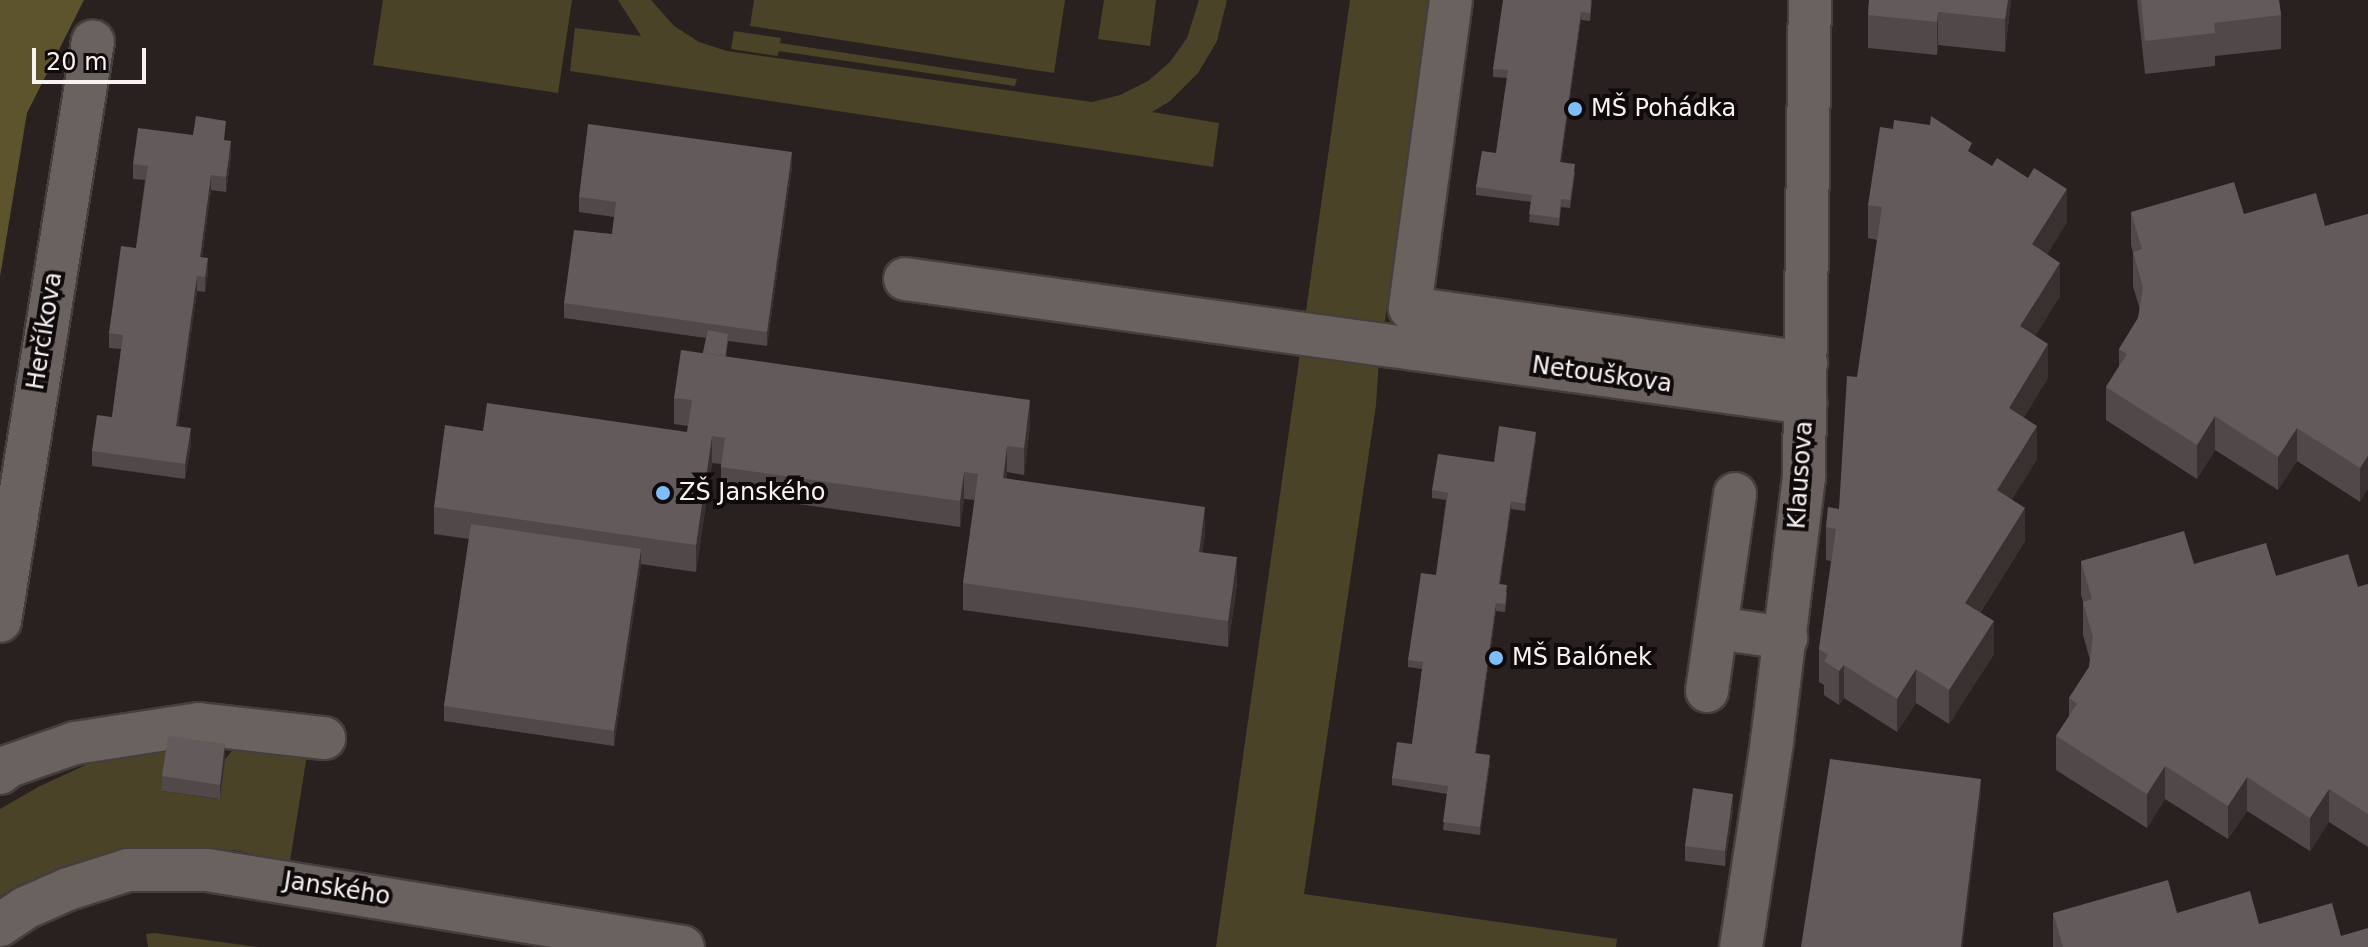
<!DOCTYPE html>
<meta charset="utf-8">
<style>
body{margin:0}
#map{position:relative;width:2368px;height:947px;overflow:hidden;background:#28211f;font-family:"DejaVu Sans",sans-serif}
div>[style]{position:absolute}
.green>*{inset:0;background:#4b4327}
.forest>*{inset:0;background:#5d532d}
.roads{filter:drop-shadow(2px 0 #443e3c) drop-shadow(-2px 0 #443e3c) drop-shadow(0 2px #443e3c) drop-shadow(0 -2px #443e3c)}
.minor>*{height:42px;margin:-21px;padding:0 21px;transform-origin:21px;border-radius:21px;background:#6a625f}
.wall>*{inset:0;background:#504849}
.shaded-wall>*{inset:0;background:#383130}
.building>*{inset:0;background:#625a5b}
.dots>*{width:22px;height:22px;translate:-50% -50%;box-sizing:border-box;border:4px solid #0f0b0b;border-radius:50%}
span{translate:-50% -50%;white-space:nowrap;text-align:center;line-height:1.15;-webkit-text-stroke:8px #0f0b0b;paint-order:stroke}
.poi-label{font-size:24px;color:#f8f3f2}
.left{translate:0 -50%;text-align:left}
.street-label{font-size:24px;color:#f8f3f2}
.scale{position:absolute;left:32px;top:48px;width:114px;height:36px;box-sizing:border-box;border:4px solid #f8f3f2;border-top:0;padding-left:10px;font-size:24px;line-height:28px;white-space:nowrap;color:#f8f3f2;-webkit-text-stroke:6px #0f0b0b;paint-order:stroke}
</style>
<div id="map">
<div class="green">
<div style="clip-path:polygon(383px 0,572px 0,558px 93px,373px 65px)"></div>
<div style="clip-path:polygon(618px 0,651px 0,674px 26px,699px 42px,727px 51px,1092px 102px,1120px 95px,1148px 81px,1170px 62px,1187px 38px,1199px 0,1227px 0,1217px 41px,1198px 73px,1170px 101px,1152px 112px,1219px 123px,1213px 167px,570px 71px,575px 28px,641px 36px)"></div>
<div style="clip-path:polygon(754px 0,1065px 0,1054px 73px,750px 26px)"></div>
<div style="clip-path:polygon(1104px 0,1156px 0,1150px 46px,1098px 39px)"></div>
<div style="clip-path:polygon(1350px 0,1433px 0,1379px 360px,1376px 405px,1304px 894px,1617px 939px,1616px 947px,1216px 947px)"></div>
<div style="clip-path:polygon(734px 31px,781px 38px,780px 43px,1017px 79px,1015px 86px,779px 51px,777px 56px,731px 49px)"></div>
<div style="clip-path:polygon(161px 743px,168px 751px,162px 791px,219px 799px,225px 759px,237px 745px,307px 755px,290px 861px,233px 850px,139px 850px,85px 860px,18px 885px,0 896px,0 809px,40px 786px,112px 753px)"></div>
<div style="clip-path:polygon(155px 933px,258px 947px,259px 947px,148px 947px,146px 934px)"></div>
</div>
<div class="forest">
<div style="clip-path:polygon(0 0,84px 0,27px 113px,0 277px)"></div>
</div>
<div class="roads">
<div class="minor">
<div style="left:1451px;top:0;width:311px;rotate:97.6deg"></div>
<div style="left:1410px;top:308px;width:400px;rotate:7.9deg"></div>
<div style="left:905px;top:279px;width:909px;rotate:7.84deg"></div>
<div style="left:0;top:621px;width:587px;rotate:-80.89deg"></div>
<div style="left:1716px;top:628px;width:71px;rotate:8.1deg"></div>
<div style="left:1707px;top:691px;width:199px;rotate:-81.9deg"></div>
<div style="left:0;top:773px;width:11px;rotate:-38deg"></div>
<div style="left:9px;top:766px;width:70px;rotate:-19.2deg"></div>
<div style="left:75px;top:743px;width:125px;rotate:-8.7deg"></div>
<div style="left:199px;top:724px;width:126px;rotate:6.4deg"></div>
<div style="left:0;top:925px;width:30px;rotate:-34deg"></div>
<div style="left:25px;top:908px;width:47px;rotate:-23.8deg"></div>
<div style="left:68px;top:889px;width:63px;rotate:-17.6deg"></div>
<div style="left:128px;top:870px;width:79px"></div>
<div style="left:207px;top:870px;width:482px;rotate:9.2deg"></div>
<div style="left:1741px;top:947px;width:208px;rotate:-81.4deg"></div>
<div style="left:1772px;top:741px;width:266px;rotate:-83.1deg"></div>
<div style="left:1804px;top:477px;width:477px;rotate:-89.3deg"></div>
</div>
</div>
<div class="wall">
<div style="clip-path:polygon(1592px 0,1590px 21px,1581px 20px,1561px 162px,1575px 172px,1570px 208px,1561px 207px,1559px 226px,1529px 222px,1531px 202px,1476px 195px,1476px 187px,1496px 153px,1507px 78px,1493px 77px,1493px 69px)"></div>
<div style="clip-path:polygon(1869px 0,2011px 0,2005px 52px,1938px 45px,1937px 55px,1868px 48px,1868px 15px)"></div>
<div style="clip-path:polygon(2137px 0,2279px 0,2281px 15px,2281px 49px,2215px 56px,2215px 66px,2145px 74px)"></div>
<div style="clip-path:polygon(225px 140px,231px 156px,226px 192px,211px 190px,202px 257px,208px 273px,205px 292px,197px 291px,178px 426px,191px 443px,185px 479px,92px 466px,92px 451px,112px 417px,121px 349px,109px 348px,109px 333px,136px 248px,145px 180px,133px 179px,133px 164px)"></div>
<div style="clip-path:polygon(1972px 154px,2067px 222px,2047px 254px,2060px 296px,2035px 336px,2048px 378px,2024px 417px,2037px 459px,2012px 499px,2025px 541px,1980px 613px,1994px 654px,1949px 724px,1916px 703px,1897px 732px,1844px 698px,1839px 705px,1824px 695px,1824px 685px,1819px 682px,1819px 649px,1831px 561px,1826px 560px,1826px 527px,1839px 509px,1877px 240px,1868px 238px,1868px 205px)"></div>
<div style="clip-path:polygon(792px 167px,767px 346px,728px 341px,726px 357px,1030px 426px,1024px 475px,1007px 472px,1006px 478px,1205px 533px,1202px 552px,1237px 584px,1228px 647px,963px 610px,963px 583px,975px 500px,964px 499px,960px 527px,721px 493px,721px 464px,712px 463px,696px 572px,641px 564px,614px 746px,444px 721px,444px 706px,469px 539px,434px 534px,434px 507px,483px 431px,687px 432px,688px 426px,674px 424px,674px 398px,703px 353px,706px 338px,564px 318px,564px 303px,612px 234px,614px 217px,579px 212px,579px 197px)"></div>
<div style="clip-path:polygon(2131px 212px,2244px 214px,2325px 226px,2368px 214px,2360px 502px,2297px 461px,2278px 490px,2215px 450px,2197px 479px,2106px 420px,2106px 387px,2119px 366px,2119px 349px,2138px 318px,2140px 310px,2133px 286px,2133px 253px,2131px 245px)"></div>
<div style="clip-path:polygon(1536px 439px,1525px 511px,1511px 509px,1500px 584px,1507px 593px,1505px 612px,1496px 611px,1476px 753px,1490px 763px,1480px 835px,1443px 830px,1447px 794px,1392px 785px,1392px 778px,1412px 744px,1422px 669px,1408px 667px,1408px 660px,1436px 575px,1446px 500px,1432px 498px,1432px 490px,1494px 462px)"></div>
<div style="clip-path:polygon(2081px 561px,2194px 564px,2358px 587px,2368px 584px,2368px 847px,2329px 822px,2310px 851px,2247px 811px,2228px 839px,2165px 799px,2147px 828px,2056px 770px,2056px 736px,2069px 716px,2069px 698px,2089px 667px,2090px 660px,2083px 635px,2083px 602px,2081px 595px)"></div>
<div style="clip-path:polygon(225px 759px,220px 799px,162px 791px,162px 776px)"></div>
<div style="clip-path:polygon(1733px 809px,1725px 866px,1685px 861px,1685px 846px)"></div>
<div style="clip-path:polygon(2053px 913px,2177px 913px,2341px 936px,2368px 947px,2053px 947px)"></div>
</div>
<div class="shaded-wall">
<div style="clip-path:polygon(2008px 0,2011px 0,2005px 52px,2005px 19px)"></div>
<div style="clip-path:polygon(1581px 12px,1581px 20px,1560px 170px,1560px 162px)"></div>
<div style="clip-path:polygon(1938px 12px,1938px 45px,1937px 55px,1937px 22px)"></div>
<div style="clip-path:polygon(231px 141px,231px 156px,226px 192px,226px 177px)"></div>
<div style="clip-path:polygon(792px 152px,792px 167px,767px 346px,767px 332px)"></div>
<div style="clip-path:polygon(211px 175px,211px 190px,200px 272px,200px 257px)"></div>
<div style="clip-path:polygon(2067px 189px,2067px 222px,2032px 278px,2032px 244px)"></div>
<div style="clip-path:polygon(208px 258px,208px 273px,205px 292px,205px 277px)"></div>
<div style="clip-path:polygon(2060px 263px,2060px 296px,2020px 360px,2020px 326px)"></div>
<div style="clip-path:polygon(197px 276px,197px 291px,176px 441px,176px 426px)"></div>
<div style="clip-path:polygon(2048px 344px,2048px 378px,2009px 441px,2009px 408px)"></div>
<div style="clip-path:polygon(1030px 400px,1030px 426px,1024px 475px,1024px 448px)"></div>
<div style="clip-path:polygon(2215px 416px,2215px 450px,2197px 479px,2197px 445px)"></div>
<div style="clip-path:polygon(2037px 426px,2037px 459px,1997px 523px,1997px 490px)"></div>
<div style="clip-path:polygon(191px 428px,191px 443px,185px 479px,185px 464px)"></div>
<div style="clip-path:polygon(2297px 428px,2297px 461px,2278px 490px,2278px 457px)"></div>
<div style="clip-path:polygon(1536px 432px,1536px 439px,1525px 511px,1525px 504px)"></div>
<div style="clip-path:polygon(712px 436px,712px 463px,696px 572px,696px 545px)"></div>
<div style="clip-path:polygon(1007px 446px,1007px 472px,1003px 504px,1003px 478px)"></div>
<div style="clip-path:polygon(2368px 456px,2368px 489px,2360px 502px,2360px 468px)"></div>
<div style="clip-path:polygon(964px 472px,964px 499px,960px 527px,960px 501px)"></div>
<div style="clip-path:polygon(1511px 501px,1511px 509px,1499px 592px,1499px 584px)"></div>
<div style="clip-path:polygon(1205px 507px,1205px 533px,1199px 578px,1199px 552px)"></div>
<div style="clip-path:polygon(2025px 508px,2025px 541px,1965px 636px,1965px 603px)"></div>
<div style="clip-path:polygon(641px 549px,641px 564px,614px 746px,614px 731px)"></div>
<div style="clip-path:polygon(1237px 557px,1237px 584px,1228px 647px,1228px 621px)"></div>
<div style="clip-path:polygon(1496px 603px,1496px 611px,1475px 761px,1475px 753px)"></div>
<div style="clip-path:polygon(1994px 621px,1994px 654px,1949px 724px,1949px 690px)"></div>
<div style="clip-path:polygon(1844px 665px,1844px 698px,1839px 705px,1839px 671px)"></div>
<div style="clip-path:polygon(1916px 669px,1916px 703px,1897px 732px,1897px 699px)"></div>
<div style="clip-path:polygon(225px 744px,225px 759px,220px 799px,220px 785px)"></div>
<div style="clip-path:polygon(1490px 755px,1490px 763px,1480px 835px,1480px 827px)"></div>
<div style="clip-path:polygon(2165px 766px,2165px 799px,2147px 828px,2147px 794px)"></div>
<div style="clip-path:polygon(2247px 777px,2247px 811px,2228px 839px,2228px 806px)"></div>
<div style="clip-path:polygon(1981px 779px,1981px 794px,1963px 947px,1961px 947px)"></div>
<div style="clip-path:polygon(2329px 789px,2329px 822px,2310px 851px,2310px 818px)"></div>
<div style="clip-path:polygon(1733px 794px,1733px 809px,1725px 866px,1725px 851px)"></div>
</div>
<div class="building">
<div style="clip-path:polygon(1503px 0,1591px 0,1590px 13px,1581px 12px,1560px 162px,1575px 164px,1570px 200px,1561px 199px,1559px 218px,1529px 214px,1532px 195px,1476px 187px,1482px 151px,1496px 153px,1508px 70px,1493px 69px)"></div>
<div style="clip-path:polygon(1869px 0,2008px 0,2005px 19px,1938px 12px,1937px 22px,1868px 15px)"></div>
<div style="clip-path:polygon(2141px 0,2279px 0,2281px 15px,2214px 23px,2215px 33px,2145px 41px)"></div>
<div style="clip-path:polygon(196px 116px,226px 121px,224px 140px,231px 141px,226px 177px,211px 175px,200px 257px,208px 258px,205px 277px,197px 276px,176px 426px,191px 428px,185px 464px,92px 451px,97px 415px,112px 417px,123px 335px,109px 333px,121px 246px,136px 248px,148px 166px,133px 164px,138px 128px,193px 135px)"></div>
<div style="clip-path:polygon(1931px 116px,1972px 143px,1968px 151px,1992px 166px,1997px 158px,2028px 178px,2034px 168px,2067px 189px,2032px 244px,2060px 263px,2020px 326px,2048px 344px,2009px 408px,2037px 426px,1997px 490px,2025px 508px,1965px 603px,1994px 621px,1949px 690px,1916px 669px,1897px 699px,1844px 665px,1839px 671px,1824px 661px,1828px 655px,1819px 649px,1836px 529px,1826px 527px,1828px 507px,1839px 509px,1847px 376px,1857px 377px,1882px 207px,1868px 205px,1880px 127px,1893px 129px,1894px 120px,1930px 125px)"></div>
<div style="clip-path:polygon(588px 124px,792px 152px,767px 332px,564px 303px,574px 230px,612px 234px,616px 202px,579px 197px)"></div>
<div style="clip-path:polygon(2234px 182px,2244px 214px,2316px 193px,2325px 226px,2368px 214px,2368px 456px,2360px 468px,2297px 428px,2278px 457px,2215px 416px,2197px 445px,2106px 387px,2127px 354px,2119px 349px,2138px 318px,2143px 287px,2133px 252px,2142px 249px,2131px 212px)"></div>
<div style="clip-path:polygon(708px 330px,728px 334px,725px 356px,703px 353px)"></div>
<div style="clip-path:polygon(681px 350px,1030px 400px,1024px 448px,1007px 446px,1003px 478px,1205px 507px,1199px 552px,1237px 557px,1228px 621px,963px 583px,978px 474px,964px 472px,960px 501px,721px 467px,725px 438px,712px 436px,696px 545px,434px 507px,445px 425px,483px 431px,487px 403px,687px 432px,692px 400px,674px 398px)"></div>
<div style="clip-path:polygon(1499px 426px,1536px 432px,1525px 504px,1511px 501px,1499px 584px,1507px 585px,1505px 604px,1496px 603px,1475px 753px,1490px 755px,1480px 827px,1443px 822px,1448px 786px,1392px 778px,1397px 742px,1412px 744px,1423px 662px,1408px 660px,1421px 573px,1436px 575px,1448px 493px,1432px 490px,1438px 454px,1494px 462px)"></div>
<div style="clip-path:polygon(471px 524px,641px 549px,614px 731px,444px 706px)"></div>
<div style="clip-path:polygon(2184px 531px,2194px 564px,2266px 543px,2276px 576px,2348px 554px,2358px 587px,2368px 584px,2368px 814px,2329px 789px,2310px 818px,2247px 777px,2228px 806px,2165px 766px,2147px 794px,2056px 736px,2077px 704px,2069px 698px,2089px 667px,2093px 637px,2083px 602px,2092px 599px,2081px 561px)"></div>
<div style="clip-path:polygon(168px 736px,225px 744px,220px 785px,162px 776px)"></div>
<div style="clip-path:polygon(1830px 759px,1981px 779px,1961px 947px,1801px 947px)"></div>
<div style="clip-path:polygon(1693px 788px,1733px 794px,1725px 851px,1685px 846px)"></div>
<div style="clip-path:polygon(2168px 880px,2177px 913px,2250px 891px,2259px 924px,2332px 903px,2341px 936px,2368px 928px,2368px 947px,2063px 947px,2053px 913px)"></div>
</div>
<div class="dots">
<div style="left:1575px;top:109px;background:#7fbdfa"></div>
<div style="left:663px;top:493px;background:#7fbdfa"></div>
<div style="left:1496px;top:658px;background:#7fbdfa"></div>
</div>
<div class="poi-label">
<span class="left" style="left:1591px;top:109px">MŠ Pohádka</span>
<span class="left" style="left:679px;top:493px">ZŠ Janského</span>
<span class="left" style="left:1512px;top:658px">MŠ Balónek</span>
</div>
<div class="street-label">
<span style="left:45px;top:331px;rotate:-81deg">Herčíkova</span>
<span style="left:1602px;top:375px;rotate:8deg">Netouškova</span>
<span style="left:1801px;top:475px;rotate:-86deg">Klausova</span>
<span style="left:337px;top:889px;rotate:9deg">Janského</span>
</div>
<div class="scale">20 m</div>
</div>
